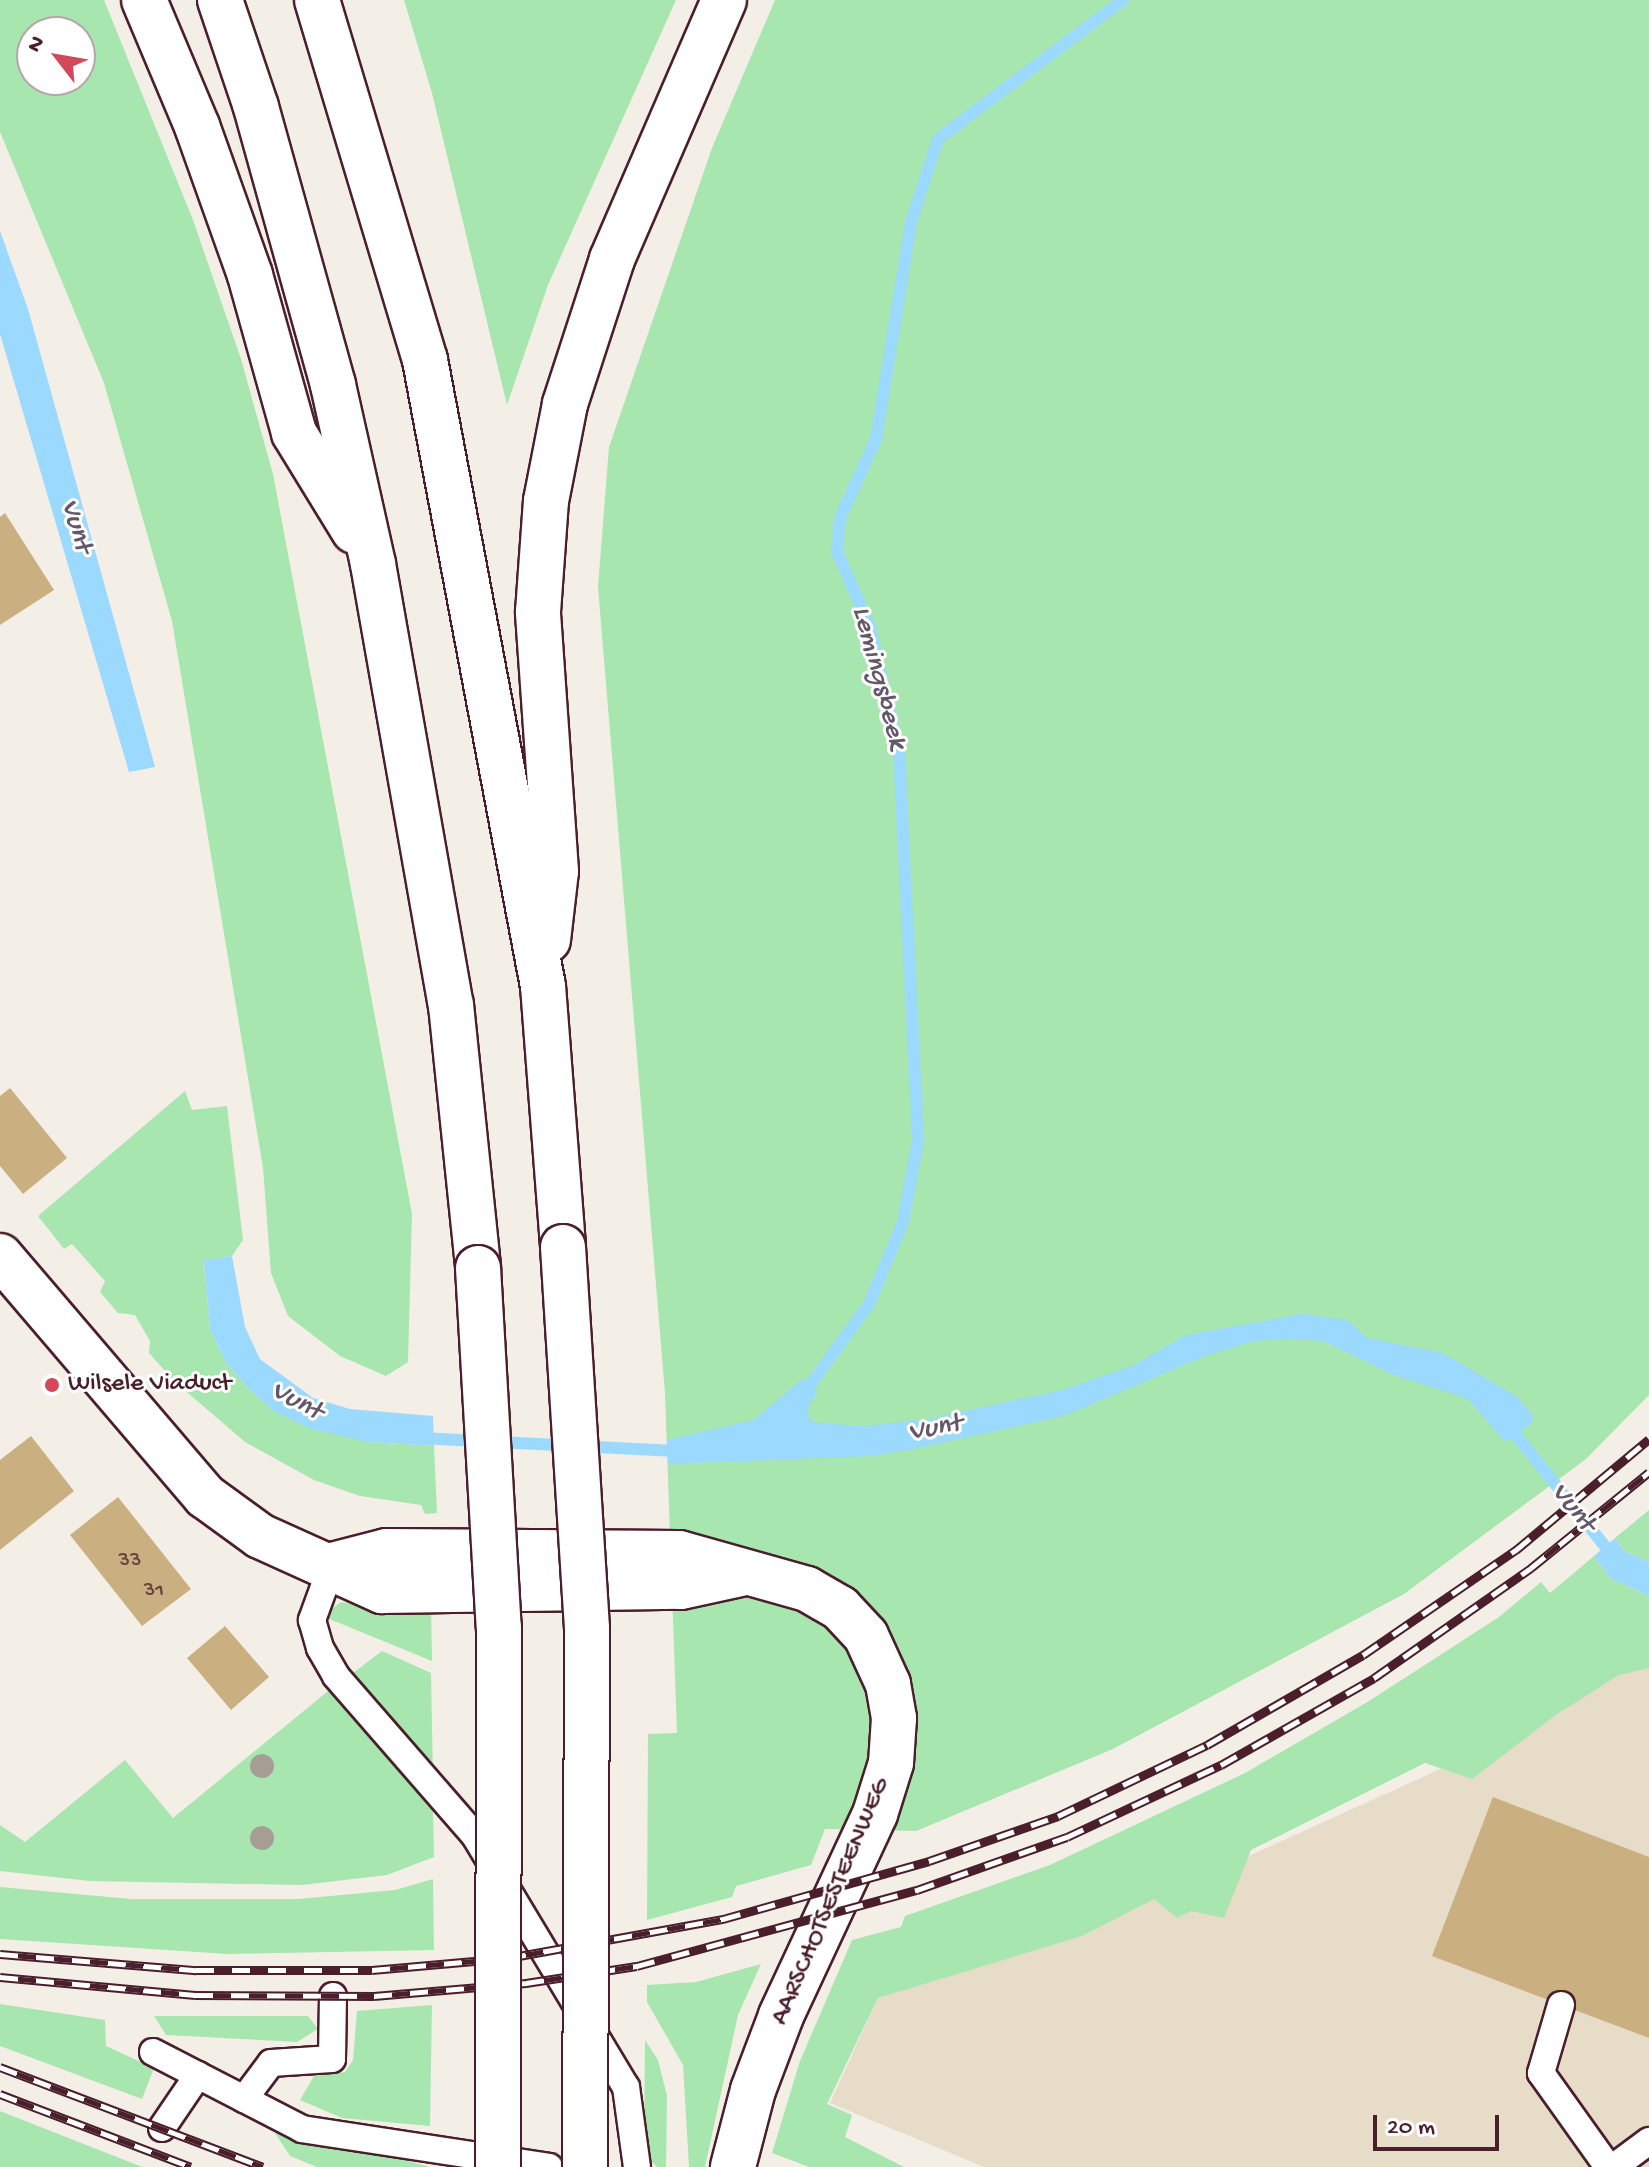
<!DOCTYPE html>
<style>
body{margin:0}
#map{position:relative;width:1649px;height:2167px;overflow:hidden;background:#f4efe6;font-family:"Gochi Hand",sans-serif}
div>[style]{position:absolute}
.built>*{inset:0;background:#e7dcc7}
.green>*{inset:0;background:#a7e6ae}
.water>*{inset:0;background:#9cd9fe}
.stream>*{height:12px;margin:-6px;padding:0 6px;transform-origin:6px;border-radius:6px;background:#9cd9fe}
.building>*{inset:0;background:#caaf80}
.roads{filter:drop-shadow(2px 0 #4a1f2b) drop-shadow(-2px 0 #4a1f2b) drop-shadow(0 2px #4a1f2b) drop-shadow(0 -2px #4a1f2b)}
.lane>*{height:26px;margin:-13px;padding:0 13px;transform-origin:13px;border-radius:13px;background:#fff}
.primary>*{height:44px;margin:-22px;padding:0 22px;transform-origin:22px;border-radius:22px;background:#fff}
.highway>*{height:44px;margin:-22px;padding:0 22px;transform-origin:22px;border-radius:22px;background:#fff}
.rail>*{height:9px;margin-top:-4.5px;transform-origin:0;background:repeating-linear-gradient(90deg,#fff 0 18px,#4a1f2b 0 36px);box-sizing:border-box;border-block:2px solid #4a1f2b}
.bridges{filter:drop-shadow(2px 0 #4a1f2b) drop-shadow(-2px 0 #4a1f2b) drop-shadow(0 2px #4a1f2b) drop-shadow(0 -2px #4a1f2b)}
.highway-bridge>*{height:44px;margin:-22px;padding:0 22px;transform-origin:22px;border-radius:22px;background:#fff}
.trees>*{width:24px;height:24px;margin:-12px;border-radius:50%;background:#a69e95}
.dots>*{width:22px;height:22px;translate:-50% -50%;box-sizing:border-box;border:4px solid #fff;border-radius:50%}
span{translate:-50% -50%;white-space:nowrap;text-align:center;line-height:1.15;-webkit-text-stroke:6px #fff;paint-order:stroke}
.number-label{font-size:22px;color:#6a4340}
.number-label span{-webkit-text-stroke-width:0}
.poi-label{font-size:26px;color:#4a1f2b}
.left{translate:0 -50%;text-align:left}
.street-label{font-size:26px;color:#4a1f2b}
.water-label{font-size:28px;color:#63576a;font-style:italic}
.north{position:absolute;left:16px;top:16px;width:80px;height:80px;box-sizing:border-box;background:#fff;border:2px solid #b7a5aa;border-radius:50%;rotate:301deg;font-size:22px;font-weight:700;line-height:32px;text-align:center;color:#4a1f2b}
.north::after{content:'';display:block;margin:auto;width:28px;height:36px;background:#d1495b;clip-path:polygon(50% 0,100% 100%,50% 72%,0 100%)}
.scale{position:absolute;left:1373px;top:2115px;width:126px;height:36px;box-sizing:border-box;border:4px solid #4a1f2b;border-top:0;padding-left:10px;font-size:24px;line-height:28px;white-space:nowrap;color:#4a1f2b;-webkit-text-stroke:6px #fff;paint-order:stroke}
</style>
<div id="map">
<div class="built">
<div style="clip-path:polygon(1649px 1591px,1649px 2167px,984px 2167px,830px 2103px,878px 1998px,1154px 1899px,1460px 1760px)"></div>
</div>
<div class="green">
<div style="clip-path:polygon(evenodd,0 0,104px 0,193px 220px,241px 359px,273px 474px,412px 1214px,408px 1362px,386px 1376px,340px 1356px,288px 1316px,271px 1273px,263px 1168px,172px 621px,104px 383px,0 132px,0 0,32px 32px,80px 32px,80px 80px,32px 80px,32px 32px)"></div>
<div style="clip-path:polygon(404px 0,676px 0,548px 285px,507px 405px,432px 93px)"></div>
<div style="clip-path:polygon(775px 0,1649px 0,1649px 1395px,1586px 1459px,1404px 1594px,1113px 1749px,916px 1831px,825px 1829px,811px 1865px,736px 1886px,732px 1897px,647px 1920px,648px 1734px,677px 1733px,665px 1393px,598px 587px,609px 447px,712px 148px)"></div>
<div style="clip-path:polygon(185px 1091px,192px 1110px,227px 1106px,243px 1240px,232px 1256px,204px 1261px,210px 1329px,225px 1361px,248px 1388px,368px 1442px,434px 1446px,437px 1513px,425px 1514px,421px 1505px,360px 1496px,314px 1480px,245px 1442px,174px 1381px,149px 1353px,150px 1341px,135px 1315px,118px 1313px,100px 1292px,105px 1281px,72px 1244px,64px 1249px,38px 1216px)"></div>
<div style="clip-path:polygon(1649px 1510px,1649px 1562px,1624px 1551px,1615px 1538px)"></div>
<div style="clip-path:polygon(1594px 1556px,1610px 1578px,1649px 1596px,1649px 1668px,1619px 1675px,1557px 1714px,1472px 1779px,1425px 1763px,1251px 1850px,1224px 1918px,1191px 1911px,1177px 1918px,1154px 1899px,1082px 1936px,878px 1998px,827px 2104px,852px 2115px,845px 2137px,904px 2167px,809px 2167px,772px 2153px,800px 2061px,852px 1940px,901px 1927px,905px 1916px,1050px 1865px,1245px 1773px,1369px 1701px,1499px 1617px,1541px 1582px,1550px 1593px)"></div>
<div style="clip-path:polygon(341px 1602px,372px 1608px,431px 1605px,432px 1661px,322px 1616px)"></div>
<div style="clip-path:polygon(382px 1651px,431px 1673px,433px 1780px,349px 1676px)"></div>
<div style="clip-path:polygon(333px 1687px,433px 1812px,434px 1857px,387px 1875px,302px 1885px,90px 1881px,0 1871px,0 1825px,25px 1842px,125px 1760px,173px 1818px)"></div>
<div style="clip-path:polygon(433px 1879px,434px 1950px,228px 1954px,0 1939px,0 1887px,131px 1899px,298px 1899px,395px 1890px)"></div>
<div style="clip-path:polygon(761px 1964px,738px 2015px,705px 2167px,689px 2167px,683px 2065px,647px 2002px,647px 1985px,696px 1982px)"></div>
<div style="clip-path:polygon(0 2004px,105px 2020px,106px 2046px,154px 2068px,142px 2099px,0 2046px)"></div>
<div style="clip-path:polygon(432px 2005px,430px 2126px,342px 2118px,300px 2100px,314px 2076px,345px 2072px,353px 2060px,357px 2011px)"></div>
<div style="clip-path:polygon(154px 2016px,308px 2016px,318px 2029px,297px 2042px,166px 2035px)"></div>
<div style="clip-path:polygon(645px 2040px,658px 2060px,667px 2096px,666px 2167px,657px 2167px,644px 2154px)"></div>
<div style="clip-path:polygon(0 2111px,132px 2163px,143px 2167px,0 2167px)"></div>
<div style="clip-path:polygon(275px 2133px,371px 2151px,430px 2167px,317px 2167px,290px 2156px)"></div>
</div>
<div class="water">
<div style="clip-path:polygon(0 231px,28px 309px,155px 767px,129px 772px,0 334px)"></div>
<div style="clip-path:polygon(232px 1256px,245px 1327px,260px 1359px,313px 1398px,350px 1409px,433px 1416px,434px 1446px,368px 1442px,311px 1429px,274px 1411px,248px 1388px,225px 1361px,210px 1329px,204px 1260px)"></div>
<div style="clip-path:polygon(1302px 1314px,1348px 1320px,1367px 1338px,1443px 1353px,1516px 1396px,1532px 1414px,1533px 1422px,1505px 1442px,1468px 1399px,1391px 1374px,1323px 1341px,1293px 1339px,1255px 1341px,1208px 1355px,1064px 1416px,914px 1449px,871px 1456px,668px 1464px,667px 1440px,754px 1420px,802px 1379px,817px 1391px,808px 1408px,809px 1419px,817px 1423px,866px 1426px,928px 1419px,1062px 1390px,1132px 1366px,1186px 1335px)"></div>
<div style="clip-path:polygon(1615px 1538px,1624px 1551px,1649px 1562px,1649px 1596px,1610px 1578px,1594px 1556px)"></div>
</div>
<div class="stream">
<div style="left:800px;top:1399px;width:117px;rotate:-54deg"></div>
<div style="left:869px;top:1304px;width:89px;rotate:-67.5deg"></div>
<div style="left:903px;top:1222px;width:83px;rotate:-79.6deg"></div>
<div style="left:918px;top:1140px;width:390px;rotate:-92.8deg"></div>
<div style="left:899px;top:750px;width:126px;rotate:-103.3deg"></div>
<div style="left:870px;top:627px;width:83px;rotate:-113.5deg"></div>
<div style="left:837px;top:551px;width:33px;rotate:-85deg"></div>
<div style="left:840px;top:518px;width:87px;rotate:-65.5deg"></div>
<div style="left:876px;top:439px;width:220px;rotate:-80.8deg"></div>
<div style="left:911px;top:222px;width:87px;rotate:-72deg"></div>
<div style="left:938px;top:139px;width:231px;rotate:-36.9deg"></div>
<div style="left:1507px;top:1424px;width:173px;rotate:51.3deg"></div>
<div style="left:420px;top:1438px;width:261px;rotate:2.9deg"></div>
</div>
<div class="building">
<div style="clip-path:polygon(5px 513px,54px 590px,0 625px,0 517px)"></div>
<div style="clip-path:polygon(10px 1088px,67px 1158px,23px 1194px,0 1166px,0 1096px)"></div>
<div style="clip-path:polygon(31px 1436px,74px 1491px,0 1550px,0 1460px)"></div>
<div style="clip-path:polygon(118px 1497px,191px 1589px,142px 1626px,70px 1535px)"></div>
<div style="clip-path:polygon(225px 1626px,269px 1677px,231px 1710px,187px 1658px)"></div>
<div style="clip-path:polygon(1493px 1797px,1649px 1857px,1649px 2038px,1432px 1956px)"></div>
</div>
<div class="roads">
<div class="lane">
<div style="left:332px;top:1565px;width:59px;rotate:110deg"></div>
<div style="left:312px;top:1620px;width:29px;rotate:74deg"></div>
<div style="left:320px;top:1648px;width:32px;rotate:60deg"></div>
<div style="left:336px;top:1676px;width:212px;rotate:49deg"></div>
<div style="left:475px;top:1836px;width:293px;rotate:59deg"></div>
<div style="left:626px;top:2087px;width:81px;rotate:82.2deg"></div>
<div style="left:1561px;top:2005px;width:71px;rotate:106.4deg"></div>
<div style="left:1541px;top:2073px;width:115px;rotate:54.5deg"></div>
<div style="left:153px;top:2052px;width:168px;rotate:27.3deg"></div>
<div style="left:302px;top:2129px;width:250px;rotate:8.7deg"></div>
<div style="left:244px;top:2099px;width:45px;rotate:-53.1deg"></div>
<div style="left:271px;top:2063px;width:61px;rotate:-3.8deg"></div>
<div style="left:332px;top:2059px;width:63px;rotate:-89.1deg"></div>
<div style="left:162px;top:2128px;width:64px;rotate:-55.8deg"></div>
<div style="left:1614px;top:2167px;width:44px;rotate:-36.6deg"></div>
</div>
<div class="primary">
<div style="left:0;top:1256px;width:316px;rotate:49.5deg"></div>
<div style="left:205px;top:1496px;width:68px;rotate:36deg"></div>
<div style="left:260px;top:1536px;width:134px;rotate:24.3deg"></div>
<div style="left:382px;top:1591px;width:299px;rotate:-0.8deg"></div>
<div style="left:681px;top:1587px;width:61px;rotate:-12.2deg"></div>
<div style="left:332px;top:1565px;width:57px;rotate:-14.3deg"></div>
<div style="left:387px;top:1551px;width:292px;rotate:0.4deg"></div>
<div style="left:679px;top:1553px;width:133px;rotate:15.7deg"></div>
<div style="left:807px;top:1589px;width:38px;rotate:30deg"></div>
<div style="left:840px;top:1608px;width:38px;rotate:47deg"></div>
<div style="left:866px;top:1636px;width:53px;rotate:65.4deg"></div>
<div style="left:888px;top:1684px;width:35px;rotate:80deg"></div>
<div style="left:894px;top:1718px;width:45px;rotate:93.8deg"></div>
<div style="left:891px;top:1763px;width:53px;rotate:107.4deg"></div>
<div style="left:875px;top:1814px;width:223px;rotate:115deg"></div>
<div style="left:781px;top:2016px;width:79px;rotate:110.7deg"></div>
<div style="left:753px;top:2090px;width:80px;rotate:104.6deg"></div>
</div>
<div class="highway">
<div style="left:144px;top:0;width:137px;rotate:67.2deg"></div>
<div style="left:197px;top:126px;width:158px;rotate:70.4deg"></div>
<div style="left:250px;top:275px;width:164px;rotate:74.4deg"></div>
<div style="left:294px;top:433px;width:115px;rotate:58.5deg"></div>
<div style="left:220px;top:0;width:113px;rotate:71.4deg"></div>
<div style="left:256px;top:107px;width:288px;rotate:74.5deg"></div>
<div style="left:333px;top:385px;width:183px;rotate:77.4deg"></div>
<div style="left:373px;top:564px;width:448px;rotate:80deg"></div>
<div style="left:451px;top:1005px;width:264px;rotate:84.1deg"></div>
<div style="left:317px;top:0;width:376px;rotate:73.3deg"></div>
<div style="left:425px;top:360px;width:637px;rotate:79.33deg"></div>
<div style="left:543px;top:986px;width:262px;rotate:85.6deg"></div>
<div style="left:548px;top:940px;width:69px;rotate:-83.4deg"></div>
<div style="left:556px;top:871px;width:260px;rotate:-94deg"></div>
<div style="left:538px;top:612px;width:111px;rotate:-85.9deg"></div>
<div style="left:546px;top:501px;width:99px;rotate:-78.9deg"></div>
<div style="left:565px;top:404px;width:152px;rotate:-72deg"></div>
<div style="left:612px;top:259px;width:282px;rotate:-66.6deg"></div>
</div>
</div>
<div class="rail">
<div style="left:0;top:1954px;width:197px;rotate:4.7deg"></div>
<div style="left:196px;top:1970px;width:176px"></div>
<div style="left:372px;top:1970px;width:137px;rotate:-5deg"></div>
<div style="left:508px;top:1958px;width:219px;rotate:-10.3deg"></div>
<div style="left:723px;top:1919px;width:214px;rotate:-15.7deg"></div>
<div style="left:929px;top:1861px;width:137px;rotate:-19.2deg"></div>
<div style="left:1058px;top:1816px;width:165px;rotate:-25.5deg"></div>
<div style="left:1207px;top:1745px;width:180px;rotate:-30deg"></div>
<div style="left:1363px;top:1655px;width:186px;rotate:-34.5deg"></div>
<div style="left:1516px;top:1550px;width:173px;rotate:-39.8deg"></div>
<div style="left:0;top:1977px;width:196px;rotate:5.3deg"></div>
<div style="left:195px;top:1995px;width:179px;rotate:0.3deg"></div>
<div style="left:374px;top:1996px;width:153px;rotate:-4.9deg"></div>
<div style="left:526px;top:1983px;width:112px;rotate:-8.7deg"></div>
<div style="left:637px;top:1966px;width:290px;rotate:-15.2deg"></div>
<div style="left:917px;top:1890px;width:159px;rotate:-19.5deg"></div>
<div style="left:1067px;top:1837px;width:170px;rotate:-25.1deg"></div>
<div style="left:1221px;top:1765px;width:176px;rotate:-29.6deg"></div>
<div style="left:1374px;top:1678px;width:192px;rotate:-35deg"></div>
<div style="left:1531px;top:1568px;width:152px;rotate:-39.1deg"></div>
<div style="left:0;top:2067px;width:281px;rotate:20.8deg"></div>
<div style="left:0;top:2094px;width:204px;rotate:20.9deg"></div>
</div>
<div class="bridges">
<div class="highway-bridge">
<div style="left:563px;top:1247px;width:382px;rotate:86.4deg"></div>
<div style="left:587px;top:1628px;width:539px;rotate:90.21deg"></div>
<div style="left:478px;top:1268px;width:360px;rotate:86.7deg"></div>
<div style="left:499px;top:1627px;width:540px;rotate:90.11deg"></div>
</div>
</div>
<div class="trees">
<div style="left:262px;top:1766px"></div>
<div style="left:262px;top:1838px"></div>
</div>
<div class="dots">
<div style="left:52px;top:1385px;background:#d1495b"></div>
</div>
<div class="number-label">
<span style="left:130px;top:1562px">33</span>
<span style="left:154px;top:1592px">31</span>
</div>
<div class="poi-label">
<span class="left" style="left:68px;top:1385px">Wilsele Viaduct</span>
</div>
<div class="street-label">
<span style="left:832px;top:1902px;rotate:-67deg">AARSCHOTSESTEENWEG</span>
</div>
<div class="water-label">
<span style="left:75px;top:526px;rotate:73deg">Vunt</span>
<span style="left:878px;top:678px;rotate:75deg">Lemingsbeek</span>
<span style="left:296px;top:1402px;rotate:28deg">Vunt</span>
<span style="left:935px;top:1429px;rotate:-11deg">Vunt</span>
<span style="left:1572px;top:1508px;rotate:51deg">Vunt</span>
</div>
<div class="north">N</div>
<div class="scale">20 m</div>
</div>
